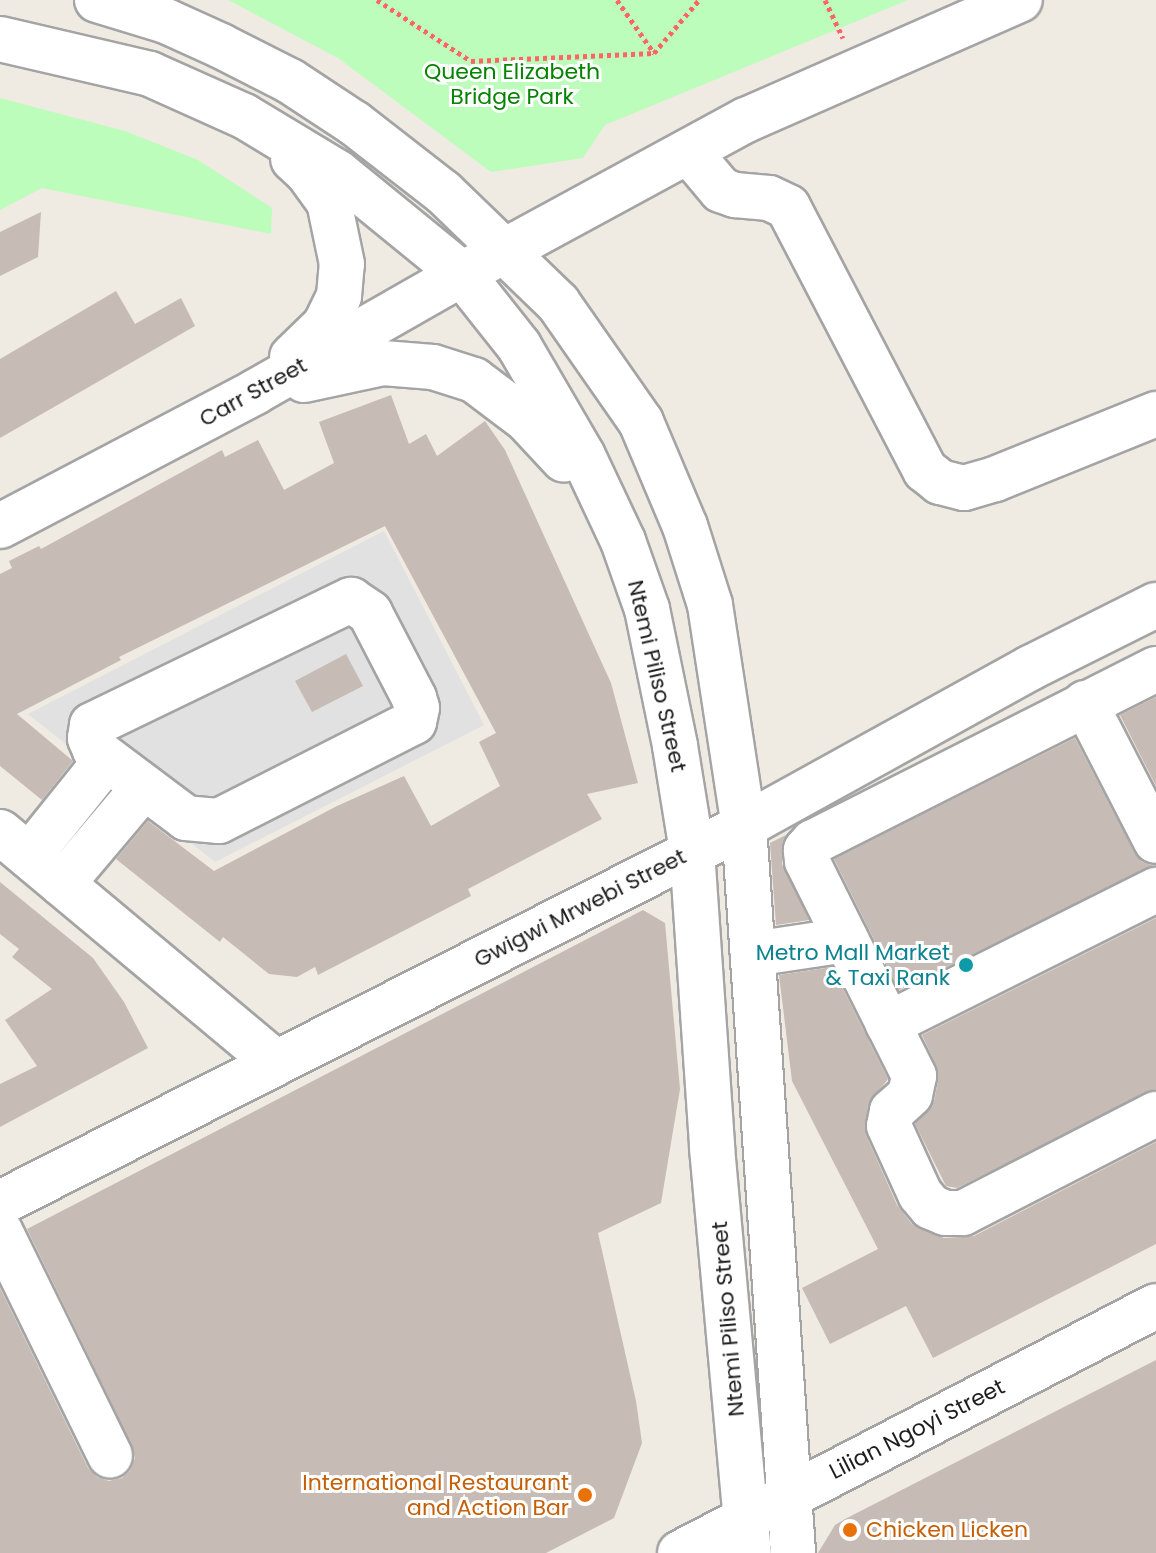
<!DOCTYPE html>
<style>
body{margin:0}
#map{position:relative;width:1156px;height:1553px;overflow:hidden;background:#efeae2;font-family:Poppins,sans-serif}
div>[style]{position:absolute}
.park>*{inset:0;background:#bcfdbb}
.parking>*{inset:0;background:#e1e1e1}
.building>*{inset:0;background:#c7bbb5}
.path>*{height:5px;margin-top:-2.5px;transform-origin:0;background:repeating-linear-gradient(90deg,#ff6564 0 4px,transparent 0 8px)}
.roads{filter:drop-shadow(2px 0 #a4a4a4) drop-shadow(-2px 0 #a4a4a4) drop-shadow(0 2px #a4a4a4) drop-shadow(0 -2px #a4a4a4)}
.minor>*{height:44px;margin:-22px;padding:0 22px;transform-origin:22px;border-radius:22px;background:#fff}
.dots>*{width:22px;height:22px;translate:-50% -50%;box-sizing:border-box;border:4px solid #fff;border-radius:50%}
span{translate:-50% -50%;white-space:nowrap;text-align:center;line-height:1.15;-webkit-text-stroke:6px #fff;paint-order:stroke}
.park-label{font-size:22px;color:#058303}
.street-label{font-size:22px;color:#1d1d1d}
.culture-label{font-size:22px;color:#0d838f}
.right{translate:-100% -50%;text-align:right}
.food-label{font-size:22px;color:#c56008}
.left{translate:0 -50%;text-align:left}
</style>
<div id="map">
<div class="park">
<div style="clip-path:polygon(228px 0,908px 0,605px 125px,583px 158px,491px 172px,338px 58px)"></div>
<div style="clip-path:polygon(0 98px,125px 131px,198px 160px,272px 208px,271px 234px,42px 188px,0 210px)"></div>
</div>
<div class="parking">
<div style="clip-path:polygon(384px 531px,484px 725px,215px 862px,28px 714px)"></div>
</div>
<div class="building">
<div style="clip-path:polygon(41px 212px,38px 257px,0 276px,0 232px)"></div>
<div style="clip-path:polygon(116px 291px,135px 324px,181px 298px,195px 326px,0 438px,0 359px)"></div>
<div style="clip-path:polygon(391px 395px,409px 444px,426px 434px,437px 456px,485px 421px,505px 450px,611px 683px,638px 783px,587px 794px,602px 819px,468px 889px,471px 896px,318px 975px,315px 967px,297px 977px,269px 974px,223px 937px,220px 942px,116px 859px,148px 821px,214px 871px,337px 806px,404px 776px,431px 826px,500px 786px,479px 742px,496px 733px,385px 526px,119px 657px,121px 660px,17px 714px,73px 761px,42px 800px,0 766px,0 574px,12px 568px,9px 561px,39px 546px,41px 549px,222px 450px,225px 457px,258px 440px,284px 490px,334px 463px,319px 422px)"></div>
<div style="clip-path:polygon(346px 654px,363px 686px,312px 712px,295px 681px)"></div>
<div style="clip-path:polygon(1156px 697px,1156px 786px,1120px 715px)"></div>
<div style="clip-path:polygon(1075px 738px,1134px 852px,1142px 862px,1154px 866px,899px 990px,834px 859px)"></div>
<div style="clip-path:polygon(786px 835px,782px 843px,782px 864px,809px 920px,776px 925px,770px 843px)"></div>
<div style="clip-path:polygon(0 882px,93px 958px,124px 1002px,148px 1048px,0 1127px,0 1084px,37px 1066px,5px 1020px,52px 989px,12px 957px,19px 949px,0 934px)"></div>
<div style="clip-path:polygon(643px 910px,665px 923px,680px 1089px,661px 1203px,598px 1233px,636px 1401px,642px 1443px,614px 1518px,546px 1553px,0 1553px,0 1288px,88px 1468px,97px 1477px,109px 1481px,122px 1478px,130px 1471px,135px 1458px,132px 1445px,27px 1229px)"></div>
<div style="clip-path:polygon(1156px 918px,1156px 1089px,957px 1188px,946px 1186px,915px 1124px,934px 1101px,938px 1081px,936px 1065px,922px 1035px)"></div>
<div style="clip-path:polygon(832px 967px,888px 1079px,868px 1105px,866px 1135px,897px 1205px,912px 1224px,944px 1238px,974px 1236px,1156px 1142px,1156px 1244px,933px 1358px,906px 1306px,830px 1344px,802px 1288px,878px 1249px,792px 1081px,779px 975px)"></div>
<div style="clip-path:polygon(1156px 1360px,1156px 1553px,818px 1553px,835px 1525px,845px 1519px)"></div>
</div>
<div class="path">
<div style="left:377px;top:0;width:112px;rotate:33deg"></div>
<div style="left:471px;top:61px;width:183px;rotate:-2.5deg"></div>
<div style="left:654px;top:53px;width:70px;rotate:-49.7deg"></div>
<div style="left:617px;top:0;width:65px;rotate:55.1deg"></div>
<div style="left:825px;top:0;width:42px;rotate:64.7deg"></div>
</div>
<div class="roads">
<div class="minor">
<div style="left:97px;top:0;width:72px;rotate:16.9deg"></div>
<div style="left:166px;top:21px;width:60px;rotate:24.4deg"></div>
<div style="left:221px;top:46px;width:77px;rotate:26.9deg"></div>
<div style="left:290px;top:81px;width:77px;rotate:33.3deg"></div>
<div style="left:354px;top:123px;width:113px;rotate:37.8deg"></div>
<div style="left:443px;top:192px;width:160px;rotate:44deg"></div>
<div style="left:558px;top:303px;width:145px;rotate:55.1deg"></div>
<div style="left:641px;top:422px;width:113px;rotate:67.1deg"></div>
<div style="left:685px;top:526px;width:83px;rotate:72.4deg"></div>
<div style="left:710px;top:605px;width:224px;rotate:81.3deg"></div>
<div style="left:744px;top:826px;width:729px;rotate:86.14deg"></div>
<div style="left:0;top:39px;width:154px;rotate:13.1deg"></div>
<div style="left:150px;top:74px;width:103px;rotate:24.1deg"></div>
<div style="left:244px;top:116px;width:109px;rotate:31.1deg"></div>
<div style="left:337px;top:172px;width:161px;rotate:39.2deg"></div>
<div style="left:462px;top:274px;width:92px;rotate:51.6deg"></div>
<div style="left:519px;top:346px;width:127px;rotate:59.8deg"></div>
<div style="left:583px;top:456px;width:94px;rotate:64.8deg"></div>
<div style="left:623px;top:541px;width:72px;rotate:70.6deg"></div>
<div style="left:647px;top:609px;width:140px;rotate:78.4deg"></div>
<div style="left:675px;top:746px;width:106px;rotate:80.8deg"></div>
<div style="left:692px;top:851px;width:298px;rotate:86.1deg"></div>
<div style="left:712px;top:1148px;width:407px;rotate:84.8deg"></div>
<div style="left:689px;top:152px;width:50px;rotate:49.9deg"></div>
<div style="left:721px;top:190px;width:15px;rotate:20deg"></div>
<div style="left:735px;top:195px;width:34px;rotate:5deg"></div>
<div style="left:769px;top:198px;width:21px;rotate:25deg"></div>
<div style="left:788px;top:207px;width:297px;rotate:62.5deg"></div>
<div style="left:925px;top:470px;width:19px;rotate:39deg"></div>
<div style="left:940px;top:482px;width:25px;rotate:14deg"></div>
<div style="left:964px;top:488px;width:32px;rotate:-16deg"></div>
<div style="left:995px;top:479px;width:174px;rotate:-22deg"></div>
<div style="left:292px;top:357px;width:46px;rotate:-44.1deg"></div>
<div style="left:325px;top:325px;width:32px;rotate:-64deg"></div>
<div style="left:339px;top:296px;width:32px;rotate:-85deg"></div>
<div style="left:342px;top:264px;width:63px;rotate:-101.8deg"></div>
<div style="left:329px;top:202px;width:37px;rotate:-126deg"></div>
<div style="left:307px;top:172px;width:19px;rotate:-137deg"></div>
<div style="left:304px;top:380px;width:81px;rotate:-12.1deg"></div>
<div style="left:383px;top:363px;width:50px;rotate:4.6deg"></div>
<div style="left:433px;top:367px;width:43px;rotate:17.6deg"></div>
<div style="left:474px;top:380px;width:66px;rotate:37deg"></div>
<div style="left:527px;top:420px;width:54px;rotate:47.2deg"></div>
<div style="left:0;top:526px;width:288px;rotate:-27.7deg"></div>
<div style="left:255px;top:392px;width:238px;rotate:-29.7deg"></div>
<div style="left:462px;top:274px;width:323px;rotate:-28.5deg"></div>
<div style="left:746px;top:120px;width:299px;rotate:-23.7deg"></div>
<div style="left:351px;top:600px;width:23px;rotate:34deg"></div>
<div style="left:370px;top:613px;width:96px;rotate:62.6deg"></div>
<div style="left:414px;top:698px;width:10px;rotate:73deg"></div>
<div style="left:417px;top:708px;width:14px;rotate:102deg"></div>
<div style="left:414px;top:722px;width:219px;rotate:153.1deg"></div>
<div style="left:219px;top:821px;width:33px;rotate:-175deg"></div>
<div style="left:186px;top:818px;width:114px;rotate:-143.2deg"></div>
<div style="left:95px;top:750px;width:13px;rotate:-113deg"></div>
<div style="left:90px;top:738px;width:13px;rotate:-81deg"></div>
<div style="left:92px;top:725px;width:288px;rotate:-25.8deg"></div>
<div style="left:1156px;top:669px;width:384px;rotate:153.2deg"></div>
<div style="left:813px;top:842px;width:11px;rotate:131deg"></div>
<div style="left:806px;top:850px;width:11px;rotate:85deg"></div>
<div style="left:807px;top:861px;width:240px;rotate:63.5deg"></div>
<div style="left:914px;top:1076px;width:19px;rotate:102deg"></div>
<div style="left:910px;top:1095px;width:24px;rotate:138deg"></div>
<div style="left:892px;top:1111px;width:15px;rotate:101deg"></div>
<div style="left:889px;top:1126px;width:75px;rotate:65.5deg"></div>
<div style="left:920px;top:1194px;width:17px;rotate:50deg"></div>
<div style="left:931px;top:1207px;width:15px;rotate:23deg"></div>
<div style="left:945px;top:1213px;width:18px"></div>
<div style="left:963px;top:1213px;width:217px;rotate:-27.2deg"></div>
<div style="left:1085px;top:703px;width:155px;rotate:62.8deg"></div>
<div style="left:0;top:832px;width:360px;rotate:39.9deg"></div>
<div style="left:29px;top:856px;width:124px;rotate:-51.2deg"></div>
<div style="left:62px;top:884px;width:127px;rotate:-49.8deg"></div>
<div style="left:753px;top:954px;width:94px;rotate:-8.6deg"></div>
<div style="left:888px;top:1024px;width:300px;rotate:-26.6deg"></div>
<div style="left:0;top:1203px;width:834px;rotate:-26.87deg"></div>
<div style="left:744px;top:826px;width:327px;rotate:-28.9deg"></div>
<div style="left:1030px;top:668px;width:141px;rotate:-26.6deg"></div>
<div style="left:0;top:1231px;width:250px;rotate:63.9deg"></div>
<div style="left:680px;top:1553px;width:536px;rotate:-27.43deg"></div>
</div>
</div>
<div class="dots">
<div style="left:966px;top:965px;background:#0f9aa8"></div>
<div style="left:585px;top:1495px;background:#e8710a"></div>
<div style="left:850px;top:1530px;background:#e8710a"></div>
</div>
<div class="park-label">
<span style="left:512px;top:84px">Queen Elizabeth<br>Bridge Park</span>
</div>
<div class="street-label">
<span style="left:253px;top:392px;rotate:-29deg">Carr Street</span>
<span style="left:657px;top:676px;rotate:77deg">Ntemi Piliso Street</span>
<span style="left:580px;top:908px;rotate:-27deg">Gwigwi Mrwebi Street</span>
<span style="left:728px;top:1319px;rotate:-95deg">Ntemi Piliso Street</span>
<span style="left:917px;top:1429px;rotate:-27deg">Lilian Ngoyi Street</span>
</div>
<div class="culture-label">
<span class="right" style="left:950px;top:965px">Metro Mall Market<br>&amp; Taxi Rank</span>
</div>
<div class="food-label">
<span class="right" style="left:569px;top:1495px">International Restaurant<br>and Action Bar</span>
<span class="left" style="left:866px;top:1530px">Chicken Licken</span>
</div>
</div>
